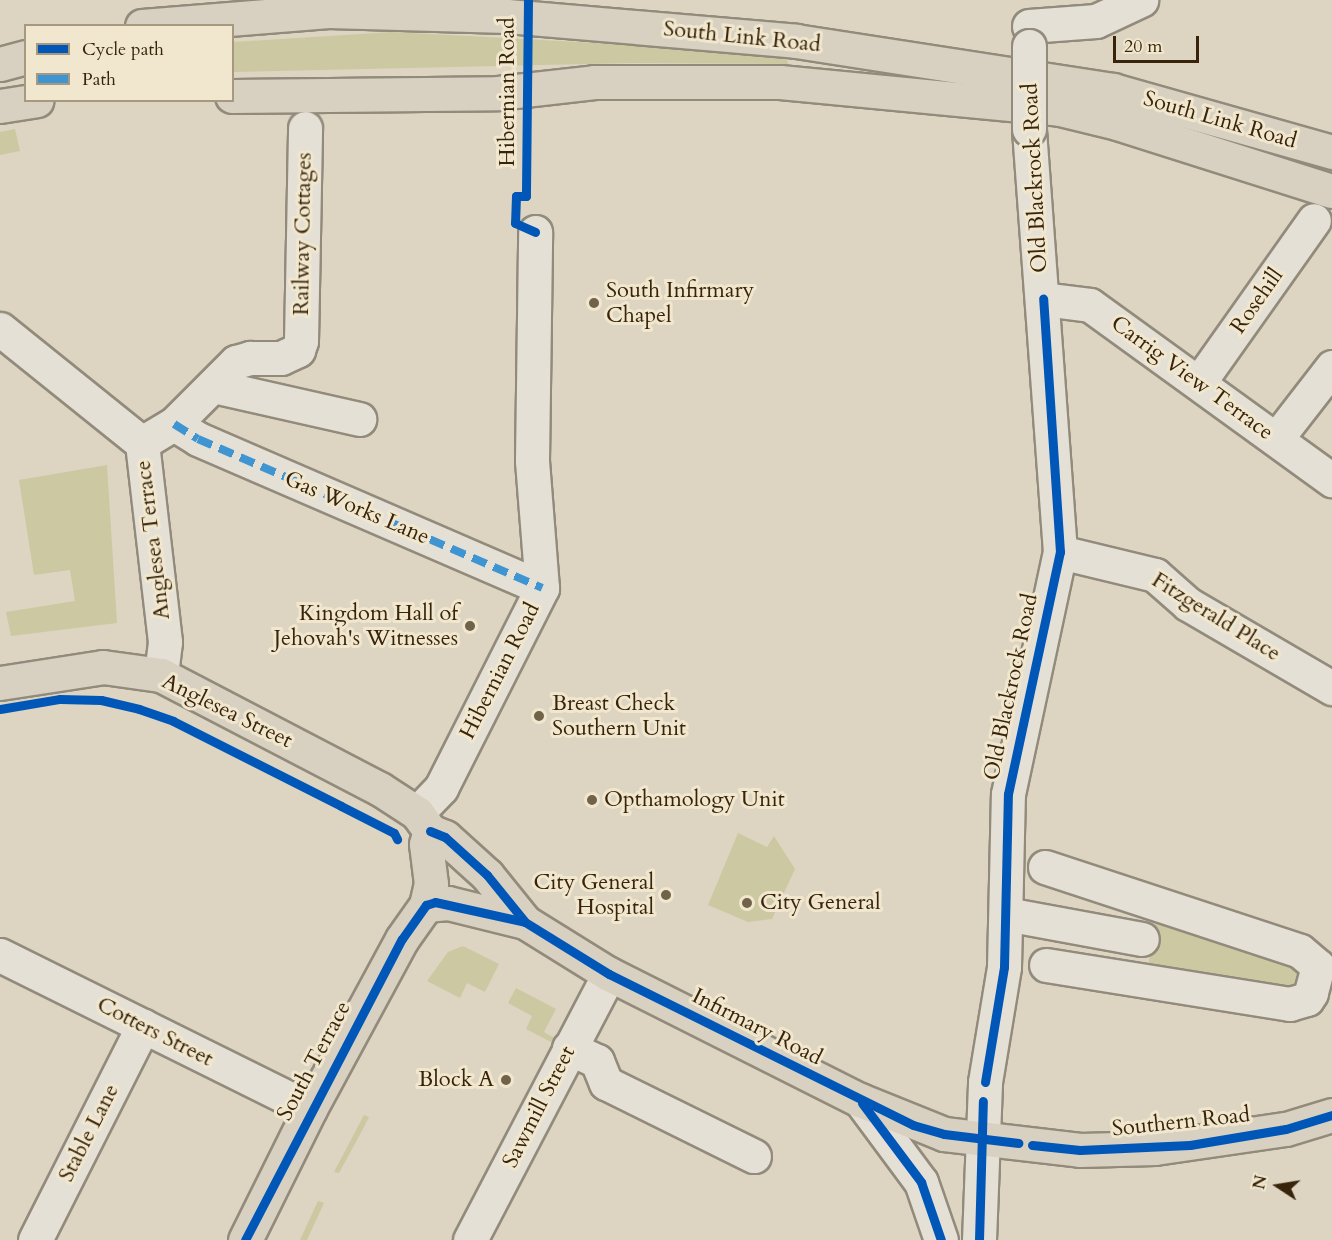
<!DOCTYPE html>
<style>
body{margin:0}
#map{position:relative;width:1332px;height:1240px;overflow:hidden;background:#ddd5c1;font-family:Cardo,serif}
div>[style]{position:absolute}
.green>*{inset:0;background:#ccc8a2}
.roads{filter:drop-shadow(2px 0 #928b7c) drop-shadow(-2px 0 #928b7c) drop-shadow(0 2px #928b7c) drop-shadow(0 -2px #928b7c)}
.minor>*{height:33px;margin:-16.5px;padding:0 16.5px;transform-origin:16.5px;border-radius:16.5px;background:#e5e0d5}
.major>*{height:33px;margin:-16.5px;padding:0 16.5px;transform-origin:16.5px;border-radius:16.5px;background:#d8d1c1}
.highway>*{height:33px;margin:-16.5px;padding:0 16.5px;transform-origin:16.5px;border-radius:16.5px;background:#d8d1c1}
.bridges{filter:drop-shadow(2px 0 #928b7c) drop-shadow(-2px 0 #928b7c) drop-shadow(0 2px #928b7c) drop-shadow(0 -2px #928b7c)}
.minor-bridge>*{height:33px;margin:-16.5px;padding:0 16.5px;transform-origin:16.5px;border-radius:16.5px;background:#e5e0d5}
.quiet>*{height:8px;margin-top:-4px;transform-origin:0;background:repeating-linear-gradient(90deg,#3e95d2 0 15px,transparent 0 23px)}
.cycleway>*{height:9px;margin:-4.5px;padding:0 4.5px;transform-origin:4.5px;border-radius:4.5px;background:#0057b8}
.dots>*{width:16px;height:16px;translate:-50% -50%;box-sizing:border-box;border:3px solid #f1e7ce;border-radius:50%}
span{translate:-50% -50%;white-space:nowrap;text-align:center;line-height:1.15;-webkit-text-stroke:6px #f1e7ce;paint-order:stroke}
.street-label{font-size:22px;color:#37240a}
.poi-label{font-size:22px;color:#37240a}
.left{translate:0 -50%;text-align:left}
.right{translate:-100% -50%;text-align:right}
.legend{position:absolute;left:24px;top:24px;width:210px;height:78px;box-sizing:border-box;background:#f1e7ce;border:2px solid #a79980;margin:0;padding:8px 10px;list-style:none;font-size:18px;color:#37240a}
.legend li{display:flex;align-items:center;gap:12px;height:30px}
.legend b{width:30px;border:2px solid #a79980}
.north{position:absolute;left:1248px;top:1156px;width:60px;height:60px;-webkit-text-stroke:4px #f1e7ce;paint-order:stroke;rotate:282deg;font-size:16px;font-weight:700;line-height:24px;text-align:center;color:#37240a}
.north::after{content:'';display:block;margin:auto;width:21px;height:27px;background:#37240a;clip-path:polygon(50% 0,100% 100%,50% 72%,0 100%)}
.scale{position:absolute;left:1113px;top:36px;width:86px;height:27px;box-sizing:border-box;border:3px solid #37240a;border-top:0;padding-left:8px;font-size:18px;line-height:21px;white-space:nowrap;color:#37240a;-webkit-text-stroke:4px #f1e7ce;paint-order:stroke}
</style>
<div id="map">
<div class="green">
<div style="clip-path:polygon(392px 32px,785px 53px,788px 64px,633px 63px,233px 72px,232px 42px)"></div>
<div style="clip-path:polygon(15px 129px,20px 151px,0 155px,0 132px)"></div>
<div style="clip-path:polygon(107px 465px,117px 623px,11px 636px,6px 612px,75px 601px,70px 570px,34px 575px,19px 480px)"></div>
<div style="clip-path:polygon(738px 833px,767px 847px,774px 836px,795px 869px,772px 919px,748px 922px,708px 905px)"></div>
<div style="clip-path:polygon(1156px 920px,1300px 957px,1303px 991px,1148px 966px)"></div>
<div style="clip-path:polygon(463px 946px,499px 964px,485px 992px,467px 983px,460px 998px,427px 981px,448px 952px)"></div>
<div style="clip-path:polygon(516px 988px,556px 1009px,544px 1032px,556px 1039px,553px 1043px,526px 1029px,532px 1016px,508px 1003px)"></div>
<div style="clip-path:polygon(364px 1115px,369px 1117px,363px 1129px,339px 1173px,334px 1172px)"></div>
<div style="clip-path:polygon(318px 1201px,324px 1203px,307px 1240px,300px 1240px)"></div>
</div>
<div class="roads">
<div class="minor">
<div style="left:1029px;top:26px;width:67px;rotate:-4.3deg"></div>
<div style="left:1096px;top:21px;width:50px;rotate:-25deg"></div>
<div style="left:1043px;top:299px;width:47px;rotate:7.3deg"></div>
<div style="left:1090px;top:305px;width:299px;rotate:35.9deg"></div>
<div style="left:0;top:329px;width:182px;rotate:38.8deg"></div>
<div style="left:142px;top:443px;width:200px;rotate:83.4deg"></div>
<div style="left:165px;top:642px;width:33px;rotate:97deg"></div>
<div style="left:1200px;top:381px;width:197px;rotate:-54.7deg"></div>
<div style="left:213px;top:386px;width:150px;rotate:12.7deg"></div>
<div style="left:174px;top:424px;width:28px;rotate:32deg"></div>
<div style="left:198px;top:439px;width:375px;rotate:23.4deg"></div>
<div style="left:1277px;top:438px;width:90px;rotate:-52.2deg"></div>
<div style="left:142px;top:443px;width:37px;rotate:-31deg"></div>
<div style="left:174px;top:424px;width:88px;rotate:-45deg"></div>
<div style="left:236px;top:362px;width:15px;rotate:-16deg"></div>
<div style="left:250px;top:358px;width:31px"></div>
<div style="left:281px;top:358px;width:19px;rotate:-25deg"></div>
<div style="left:298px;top:350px;width:9px;rotate:-72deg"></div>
<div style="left:301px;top:341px;width:213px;rotate:-88.9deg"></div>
<div style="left:1060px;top:552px;width:98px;rotate:13.6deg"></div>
<div style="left:1155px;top:575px;width:44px;rotate:41.3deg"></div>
<div style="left:1188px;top:604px;width:167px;rotate:30.3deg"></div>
<div style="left:417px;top:813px;width:35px;rotate:-46deg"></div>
<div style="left:441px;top:788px;width:224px;rotate:-63.2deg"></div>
<div style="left:542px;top:588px;width:128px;rotate:-94.5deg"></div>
<div style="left:532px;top:460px;width:228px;rotate:-89.2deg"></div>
<div style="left:1045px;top:867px;width:268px;rotate:18.2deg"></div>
<div style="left:1300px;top:951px;width:23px;rotate:40deg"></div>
<div style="left:1318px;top:966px;width:28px;rotate:105deg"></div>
<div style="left:1311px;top:993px;width:7px;rotate:124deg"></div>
<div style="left:1307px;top:999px;width:18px;rotate:164deg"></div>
<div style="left:1290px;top:1004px;width:247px;rotate:-170.9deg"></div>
<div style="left:1006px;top:914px;width:138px;rotate:10.4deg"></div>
<div style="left:0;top:955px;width:346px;rotate:26.4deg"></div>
<div style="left:569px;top:1048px;width:31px;rotate:25deg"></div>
<div style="left:597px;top:1061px;width:24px;rotate:68deg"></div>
<div style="left:606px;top:1083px;width:165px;rotate:26.3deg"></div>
<div style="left:860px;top:1100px;width:102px;rotate:53.4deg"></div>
<div style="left:921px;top:1182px;width:61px;rotate:71deg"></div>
<div style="left:35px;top:1240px;width:240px;rotate:-63.2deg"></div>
<div style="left:470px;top:1240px;width:300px;rotate:-62.4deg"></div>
<div style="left:979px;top:1240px;width:158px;rotate:-87.8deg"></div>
<div style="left:985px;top:1082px;width:117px;rotate:-80.6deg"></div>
<div style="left:1004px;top:967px;width:173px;rotate:-88.7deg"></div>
<div style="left:1008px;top:794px;width:248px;rotate:-77.9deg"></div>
<div style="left:1060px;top:552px;width:424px;rotate:-94.2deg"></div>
</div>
<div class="major">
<div style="left:0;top:683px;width:104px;rotate:-8.8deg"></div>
<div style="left:103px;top:667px;width:59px;rotate:7.9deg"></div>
<div style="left:161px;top:675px;width:247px;rotate:27.5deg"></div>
<div style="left:380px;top:789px;width:44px;rotate:33deg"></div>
<div style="left:417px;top:813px;width:22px;rotate:54deg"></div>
<div style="left:430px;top:831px;width:16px;rotate:22deg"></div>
<div style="left:445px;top:837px;width:57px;rotate:42.1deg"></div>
<div style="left:487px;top:875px;width:60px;rotate:51deg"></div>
<div style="left:426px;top:905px;width:22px;rotate:-5deg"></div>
<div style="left:448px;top:903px;width:79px;rotate:13.9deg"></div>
<div style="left:525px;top:922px;width:99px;rotate:31.8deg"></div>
<div style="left:609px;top:974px;width:281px;rotate:26.7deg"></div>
<div style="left:860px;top:1100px;width:91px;rotate:22deg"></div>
<div style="left:944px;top:1134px;width:137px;rotate:6.7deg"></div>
<div style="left:1080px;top:1150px;width:75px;rotate:-1.5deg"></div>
<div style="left:1155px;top:1148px;width:132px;rotate:-8.3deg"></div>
<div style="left:1286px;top:1129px;width:48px;rotate:-16.9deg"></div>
<div style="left:245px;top:1240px;width:146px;rotate:-63.6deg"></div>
<div style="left:310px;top:1109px;width:193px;rotate:-61.6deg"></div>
<div style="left:402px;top:939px;width:42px;rotate:-54.8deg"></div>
<div style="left:426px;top:905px;width:22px;rotate:-77deg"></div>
<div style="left:431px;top:884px;width:40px;rotate:-97.1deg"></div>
<div style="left:426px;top:844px;width:14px;rotate:-73deg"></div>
</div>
<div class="highway">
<div style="left:142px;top:26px;width:187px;rotate:-4.6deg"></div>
<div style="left:328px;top:11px;width:179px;rotate:1.6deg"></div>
<div style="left:507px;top:16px;width:290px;rotate:4.9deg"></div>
<div style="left:796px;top:41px;width:321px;rotate:8.8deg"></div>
<div style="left:1113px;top:90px;width:228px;rotate:15.8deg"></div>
<div style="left:0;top:64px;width:27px;rotate:-15deg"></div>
<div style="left:232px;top:96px;width:266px;rotate:-0.6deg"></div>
<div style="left:498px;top:93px;width:97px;rotate:-6.5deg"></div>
<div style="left:594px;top:82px;width:186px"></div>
<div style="left:780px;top:82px;width:281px;rotate:5.5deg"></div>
<div style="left:1060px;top:109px;width:59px;rotate:13.8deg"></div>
<div style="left:1117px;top:123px;width:225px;rotate:17.6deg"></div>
<div style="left:0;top:106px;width:37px;rotate:-9deg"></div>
</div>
</div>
<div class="bridges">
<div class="minor-bridge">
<div style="left:1029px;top:129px;width:83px;rotate:-90deg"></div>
</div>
</div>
<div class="quiet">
<div style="left:174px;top:424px;width:28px;rotate:32deg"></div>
<div style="left:198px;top:439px;width:375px;rotate:23.4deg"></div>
</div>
<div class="cycleway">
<div style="left:528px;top:0;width:196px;rotate:90.6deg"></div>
<div style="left:526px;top:196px;width:10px;rotate:180deg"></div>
<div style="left:516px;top:196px;width:27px;rotate:92deg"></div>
<div style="left:515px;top:223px;width:22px;rotate:24deg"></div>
<div style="left:0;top:709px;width:61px;rotate:-9.5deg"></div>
<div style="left:60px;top:699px;width:41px;rotate:1.4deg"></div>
<div style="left:101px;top:700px;width:39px;rotate:13deg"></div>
<div style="left:139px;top:709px;width:36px;rotate:19deg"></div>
<div style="left:173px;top:721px;width:188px;rotate:26.8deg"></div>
<div style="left:341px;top:806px;width:59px;rotate:27deg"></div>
<div style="left:394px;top:833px;width:7px;rotate:63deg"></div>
<div style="left:430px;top:831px;width:16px;rotate:22deg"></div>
<div style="left:445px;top:837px;width:57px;rotate:42.1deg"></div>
<div style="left:487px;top:875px;width:60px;rotate:51deg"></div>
<div style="left:985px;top:1082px;width:117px;rotate:-80.6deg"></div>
<div style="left:1004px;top:967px;width:173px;rotate:-88.7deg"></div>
<div style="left:1008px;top:794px;width:248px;rotate:-77.9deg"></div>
<div style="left:1060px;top:552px;width:254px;rotate:-93.8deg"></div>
<div style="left:862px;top:1103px;width:99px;rotate:53.2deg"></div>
<div style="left:921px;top:1182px;width:61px;rotate:71deg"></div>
<div style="left:1032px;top:1145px;width:48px;rotate:5.9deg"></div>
<div style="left:1080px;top:1150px;width:110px;rotate:-2.6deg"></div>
<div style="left:1190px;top:1145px;width:97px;rotate:-9.5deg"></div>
<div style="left:1286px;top:1129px;width:48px;rotate:-16.9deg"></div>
<div style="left:245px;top:1240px;width:339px;rotate:-62.5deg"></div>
<div style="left:402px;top:939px;width:42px;rotate:-54.8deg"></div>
<div style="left:426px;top:905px;width:9px;rotate:-18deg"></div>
<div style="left:435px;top:902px;width:92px;rotate:12.5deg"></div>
<div style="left:525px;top:922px;width:99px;rotate:31.8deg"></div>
<div style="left:609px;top:974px;width:339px;rotate:26.4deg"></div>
<div style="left:913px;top:1125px;width:32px;rotate:16deg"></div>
<div style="left:944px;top:1134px;width:75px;rotate:6.9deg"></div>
<div style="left:979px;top:1240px;width:139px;rotate:-88.4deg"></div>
</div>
<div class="dots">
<div style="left:594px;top:303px;background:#71624a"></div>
<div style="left:470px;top:626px;background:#71624a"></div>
<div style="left:539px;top:716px;background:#71624a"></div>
<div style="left:592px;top:800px;background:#71624a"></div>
<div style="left:666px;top:895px;background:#71624a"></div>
<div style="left:747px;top:903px;background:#71624a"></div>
<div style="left:506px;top:1080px;background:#71624a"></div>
</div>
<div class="street-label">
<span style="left:742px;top:37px;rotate:6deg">South Link Road</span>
<span style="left:508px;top:92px;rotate:-90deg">Hibernian Road</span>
<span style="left:1220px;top:120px;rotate:16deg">South Link Road</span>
<span style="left:1035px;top:178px;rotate:-93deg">Old Blackrock Road</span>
<span style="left:303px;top:234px;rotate:-89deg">Railway Cottages</span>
<span style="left:1257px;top:301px;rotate:-55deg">Rosehill</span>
<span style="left:1192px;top:378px;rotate:36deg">Carrig View Terrace</span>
<span style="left:357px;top:508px;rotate:23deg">Gas Works Lane</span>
<span style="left:153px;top:540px;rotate:-97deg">Anglesea Terrace</span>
<span style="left:1216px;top:617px;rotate:32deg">Fitzgerald Place</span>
<span style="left:500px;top:671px;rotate:-63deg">Hibernian Road</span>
<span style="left:1011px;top:687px;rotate:-78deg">Old Blackrock Road</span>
<span style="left:227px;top:711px;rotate:26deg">Anglesea Street</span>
<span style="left:757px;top:1027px;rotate:27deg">Infirmary Road</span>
<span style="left:155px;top:1032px;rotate:27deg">Cotters Street</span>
<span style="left:314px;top:1061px;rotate:-62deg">South Terrace</span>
<span style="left:539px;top:1107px;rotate:-63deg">Sawmill Street</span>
<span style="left:1181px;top:1122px;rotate:-6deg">Southern Road</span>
<span style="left:89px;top:1133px;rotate:-63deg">Stable Lane</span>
</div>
<div class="poi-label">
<span class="left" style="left:606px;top:303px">South Infirmary<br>Chapel</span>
<span class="right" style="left:458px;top:626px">Kingdom Hall of<br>Jehovah's Witnesses</span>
<span class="left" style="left:552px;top:716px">Breast Check<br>Southern Unit</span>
<span class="left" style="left:604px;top:800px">Opthamology Unit</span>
<span class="right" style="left:654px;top:895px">City General<br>Hospital</span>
<span class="left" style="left:760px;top:903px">City General</span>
<span class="right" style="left:494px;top:1080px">Block A</span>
</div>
<ul class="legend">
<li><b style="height:8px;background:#0057b8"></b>Cycle path</li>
<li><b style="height:8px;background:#3e95d2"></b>Path</li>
</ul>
<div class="north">N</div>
<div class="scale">20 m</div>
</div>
